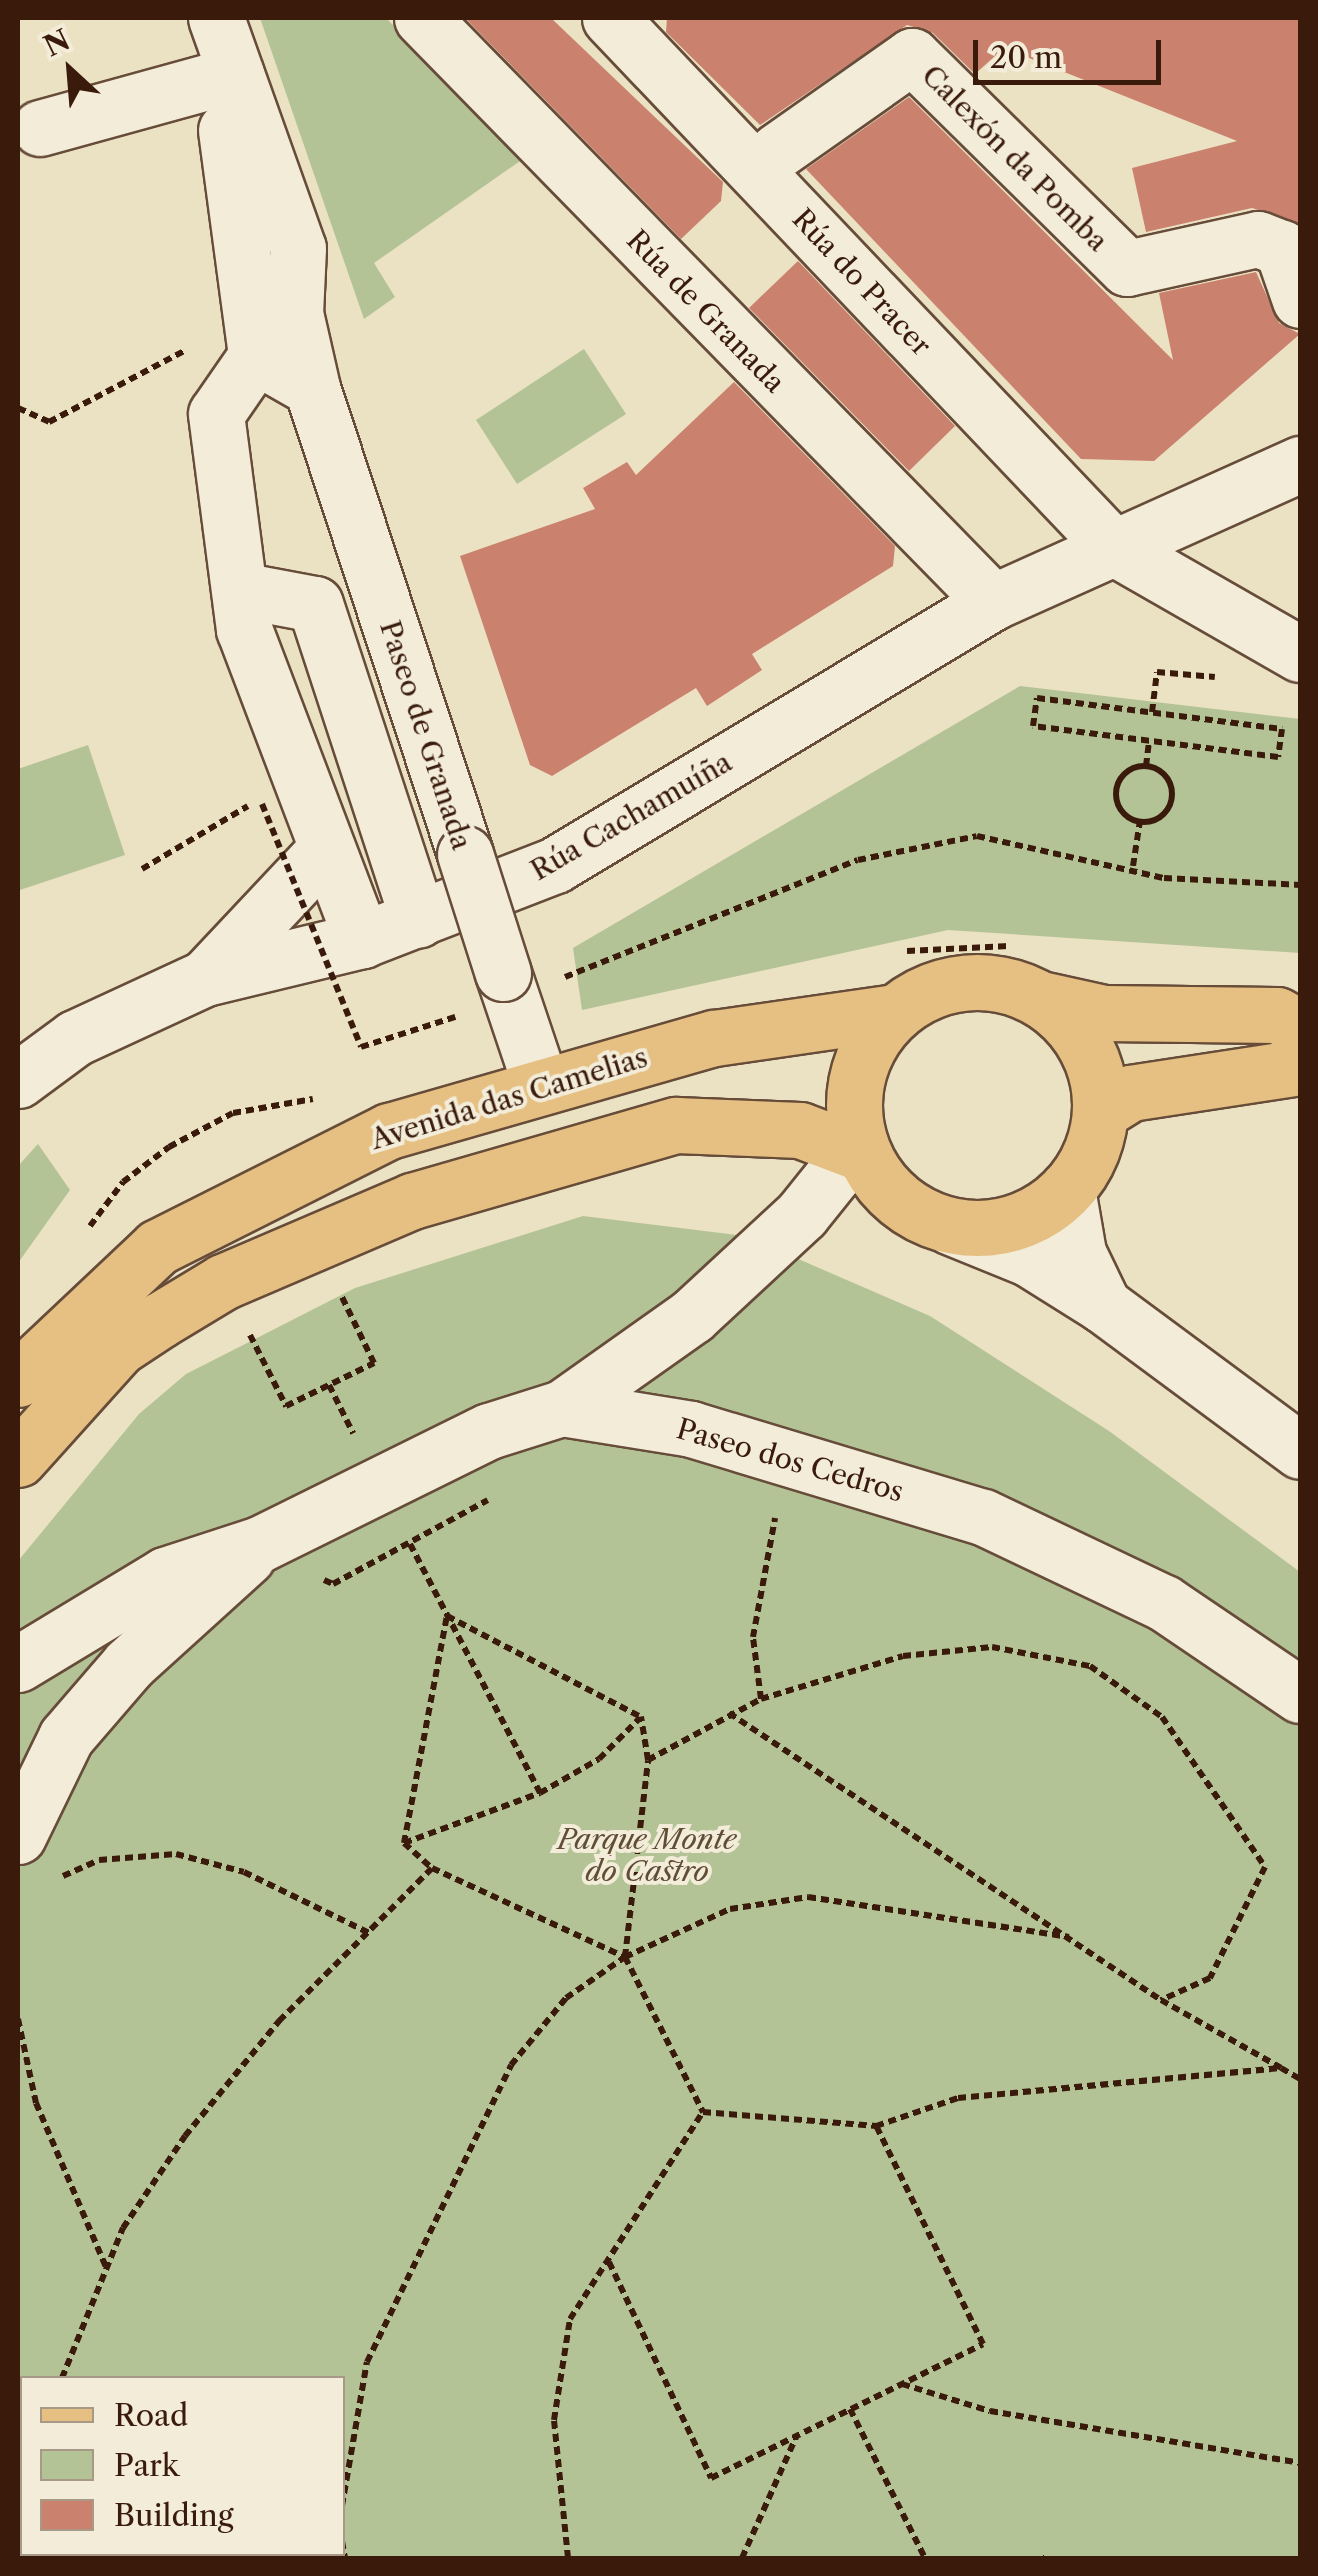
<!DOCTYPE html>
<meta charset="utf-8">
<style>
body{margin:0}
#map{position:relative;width:1318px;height:2576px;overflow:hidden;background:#ebe1c3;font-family:"Libre Caslon Text",serif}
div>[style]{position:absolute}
.green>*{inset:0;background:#b4c396}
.building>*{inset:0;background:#ca826f}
.path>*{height:6px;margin-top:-3px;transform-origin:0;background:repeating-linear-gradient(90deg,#3a1b0b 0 8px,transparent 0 13px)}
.path>.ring{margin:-3px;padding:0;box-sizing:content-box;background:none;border:6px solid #3a1b0b;border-radius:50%}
.roads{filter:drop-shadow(2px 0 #664c39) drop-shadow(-2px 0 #664c39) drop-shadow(0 2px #664c39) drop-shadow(0 -2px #664c39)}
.minor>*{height:55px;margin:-27.5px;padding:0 27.5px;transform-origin:27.5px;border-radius:27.5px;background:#f2ecd8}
.major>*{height:55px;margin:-27.5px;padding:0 27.5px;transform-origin:27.5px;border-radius:27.5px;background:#e6c082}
.major>.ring{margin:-27.5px;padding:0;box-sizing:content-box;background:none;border:55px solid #e6c082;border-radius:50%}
.path-bridge>*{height:6px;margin-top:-3px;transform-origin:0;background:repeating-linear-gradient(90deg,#3a1b0b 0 8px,transparent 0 13px)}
.bridges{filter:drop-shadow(2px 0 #664c39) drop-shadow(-2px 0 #664c39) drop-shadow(0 2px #664c39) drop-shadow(0 -2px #664c39)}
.minor-bridge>*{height:55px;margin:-27.5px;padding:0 27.5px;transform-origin:27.5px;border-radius:27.5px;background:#f2ecd8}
span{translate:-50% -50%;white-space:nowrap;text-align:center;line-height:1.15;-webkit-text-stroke:8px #f2ecd8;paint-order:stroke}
.street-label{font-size:28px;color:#3a1b0b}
.park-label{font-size:28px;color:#5f4d35;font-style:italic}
.frame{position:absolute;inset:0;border:20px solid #3a1b0b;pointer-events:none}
.legend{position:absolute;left:20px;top:2376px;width:325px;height:180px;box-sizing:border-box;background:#f2ecd8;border:2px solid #a89886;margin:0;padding:12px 18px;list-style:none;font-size:30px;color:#3a1b0b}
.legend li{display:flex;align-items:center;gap:20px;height:50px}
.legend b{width:50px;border:2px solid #a89886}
.north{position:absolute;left:20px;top:20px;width:100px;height:100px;-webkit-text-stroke:8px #f2ecd8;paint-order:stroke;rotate:334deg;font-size:28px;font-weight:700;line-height:40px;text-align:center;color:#3a1b0b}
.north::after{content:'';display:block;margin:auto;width:35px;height:45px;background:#3a1b0b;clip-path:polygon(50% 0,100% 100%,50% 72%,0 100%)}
.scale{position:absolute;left:973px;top:40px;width:188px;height:45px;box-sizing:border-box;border:5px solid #3a1b0b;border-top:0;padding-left:12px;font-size:30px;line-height:35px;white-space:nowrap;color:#3a1b0b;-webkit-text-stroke:8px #f2ecd8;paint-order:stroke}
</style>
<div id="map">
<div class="green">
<div style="clip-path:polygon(260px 18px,386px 18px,523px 159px,374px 263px,395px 297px,364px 319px)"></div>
<div style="clip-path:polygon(584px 349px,626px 414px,517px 484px,476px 420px)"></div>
<div style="clip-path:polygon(1020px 686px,1300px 719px,1300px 953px,948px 930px,582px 1010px,573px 948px)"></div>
<div style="clip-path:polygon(88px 745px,125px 855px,20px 890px,18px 769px)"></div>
<div style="clip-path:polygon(38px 1144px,70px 1190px,18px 1263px,18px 1166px)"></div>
<div style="clip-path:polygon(evenodd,583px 1216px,745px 1236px,930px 1316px,1109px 1431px,1300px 1572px,1300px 2558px,18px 2558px,18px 1561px,139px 1414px,186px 1374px,355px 1288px,583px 1216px,22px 2378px,342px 2378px,342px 2554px,22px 2554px,22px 2378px)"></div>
</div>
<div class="building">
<div style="clip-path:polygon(465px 18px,551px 18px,723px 182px,721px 201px,681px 239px)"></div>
<div style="clip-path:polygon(667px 18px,1300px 18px,1300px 224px,1252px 208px,1146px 232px,1132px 168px,1237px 141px,1004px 48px,975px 74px,933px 33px,907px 25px,760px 125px,666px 32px)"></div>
<div style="clip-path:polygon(909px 97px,1173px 360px,1159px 293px,1256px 272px,1279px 323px,1300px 334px,1154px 461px,1081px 459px,806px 169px)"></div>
<div style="clip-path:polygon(798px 261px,955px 426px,909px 471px,749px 308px)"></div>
<div style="clip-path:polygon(734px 382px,895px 546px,893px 566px,752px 654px,762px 670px,707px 706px,696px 688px,552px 776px,530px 765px,460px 556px,595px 509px,583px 488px,627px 462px,636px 475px)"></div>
</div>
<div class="path">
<div style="left:18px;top:408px;width:34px;rotate:24deg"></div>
<div style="left:49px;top:422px;width:155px;rotate:-27.7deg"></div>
<div style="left:1037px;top:698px;width:247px;rotate:7.2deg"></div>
<div style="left:1282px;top:729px;width:28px;rotate:98deg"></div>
<div style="left:1278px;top:757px;width:247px;rotate:-172.8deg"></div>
<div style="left:1033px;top:726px;width:28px;rotate:-82deg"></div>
<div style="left:1152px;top:712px;width:40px;rotate:-82.9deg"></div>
<div style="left:1157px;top:672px;width:58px;rotate:4.9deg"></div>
<div style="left:1146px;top:766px;width:23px;rotate:-83deg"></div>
<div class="ring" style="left:1116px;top:766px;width:50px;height:50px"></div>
<div style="left:1133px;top:866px;width:46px;rotate:-81.2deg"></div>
<div style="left:142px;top:869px;width:123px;rotate:-30.7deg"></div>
<div style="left:907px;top:951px;width:102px;rotate:-2.8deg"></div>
<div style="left:565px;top:977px;width:315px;rotate:-21.8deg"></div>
<div style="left:858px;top:860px;width:121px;rotate:-11.4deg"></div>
<div style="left:977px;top:836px;width:192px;rotate:12.7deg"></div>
<div style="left:1164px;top:878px;width:136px;rotate:2.9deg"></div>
<div style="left:361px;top:1047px;width:99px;rotate:-17.7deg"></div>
<div style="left:90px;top:1226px;width:55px;rotate:-53.1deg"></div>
<div style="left:123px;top:1182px;width:58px;rotate:-37.3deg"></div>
<div style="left:169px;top:1147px;width:72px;rotate:-28deg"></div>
<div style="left:233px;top:1113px;width:81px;rotate:-9.9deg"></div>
<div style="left:250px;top:1335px;width:80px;rotate:63.1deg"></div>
<div style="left:286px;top:1406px;width:98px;rotate:-26deg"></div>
<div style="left:374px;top:1363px;width:76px;rotate:-115.9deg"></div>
<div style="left:329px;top:1385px;width:54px;rotate:63.4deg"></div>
<div style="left:410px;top:1544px;width:281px;rotate:62.4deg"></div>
<div style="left:324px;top:1580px;width:10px;rotate:24deg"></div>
<div style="left:333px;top:1584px;width:176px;rotate:-28.5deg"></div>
<div style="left:761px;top:1699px;width:63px;rotate:-97.4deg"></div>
<div style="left:753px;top:1637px;width:121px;rotate:-79.5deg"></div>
<div style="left:729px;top:1713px;width:519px;rotate:33.6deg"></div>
<div style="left:1161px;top:2000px;width:138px;rotate:29.5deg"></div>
<div style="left:648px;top:1760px;width:128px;rotate:-28.4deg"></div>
<div style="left:761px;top:1699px;width:148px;rotate:-16.8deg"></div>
<div style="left:903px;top:1656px;width:89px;rotate:-5.8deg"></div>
<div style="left:992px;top:1647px;width:100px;rotate:11deg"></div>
<div style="left:1090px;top:1666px;width:88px;rotate:35.3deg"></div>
<div style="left:1162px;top:1717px;width:182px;rotate:55.5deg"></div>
<div style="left:1265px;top:1867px;width:124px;rotate:116.4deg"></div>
<div style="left:1210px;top:1978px;width:54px;rotate:155.8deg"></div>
<div style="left:404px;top:1843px;width:38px;rotate:42deg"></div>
<div style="left:432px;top:1868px;width:213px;rotate:24.8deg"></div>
<div style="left:625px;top:1957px;width:198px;rotate:-83.3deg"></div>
<div style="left:648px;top:1760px;width:44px;rotate:-99.2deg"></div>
<div style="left:404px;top:1843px;width:231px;rotate:-79.3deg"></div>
<div style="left:447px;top:1616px;width:219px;rotate:27.5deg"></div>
<div style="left:404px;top:1843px;width:145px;rotate:-20.2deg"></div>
<div style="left:540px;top:1793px;width:68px;rotate:-30deg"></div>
<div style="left:599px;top:1759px;width:58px;rotate:-45deg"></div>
<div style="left:63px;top:1876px;width:39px;rotate:-24deg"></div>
<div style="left:99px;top:1860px;width:77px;rotate:-4.5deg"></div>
<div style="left:176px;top:1854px;width:70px;rotate:14.8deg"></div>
<div style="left:244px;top:1872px;width:141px;rotate:26deg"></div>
<div style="left:625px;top:1957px;width:174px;rotate:63.3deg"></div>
<div style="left:18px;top:2019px;width:86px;rotate:77.9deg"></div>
<div style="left:36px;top:2103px;width:178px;rotate:66.9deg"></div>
<div style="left:703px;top:2112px;width:174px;rotate:4.6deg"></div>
<div style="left:876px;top:2126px;width:87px;rotate:-18.9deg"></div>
<div style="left:958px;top:2098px;width:324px;rotate:-5.3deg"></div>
<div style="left:1281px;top:2068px;width:22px;rotate:30deg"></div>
<div style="left:609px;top:2262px;width:239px;rotate:64.7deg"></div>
<div style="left:711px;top:2478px;width:303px;rotate:-26.2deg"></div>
<div style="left:983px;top:2344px;width:243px;rotate:-116.1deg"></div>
<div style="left:62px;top:2378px;width:162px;rotate:-67.9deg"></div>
<div style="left:123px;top:2228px;width:111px;rotate:-56deg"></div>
<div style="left:185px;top:2136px;width:149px;rotate:-50.7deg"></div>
<div style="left:279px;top:2021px;width:216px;rotate:-45deg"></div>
<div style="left:902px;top:2384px;width:92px;rotate:17.1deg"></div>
<div style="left:990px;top:2411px;width:314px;rotate:9.5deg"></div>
<div style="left:850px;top:2409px;width:167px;rotate:63.3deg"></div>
<div style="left:342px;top:2506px;width:146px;rotate:-80.2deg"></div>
<div style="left:367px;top:2362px;width:330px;rotate:-64.1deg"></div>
<div style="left:511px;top:2065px;width:87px;rotate:-50.6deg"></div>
<div style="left:566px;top:1998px;width:72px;rotate:-34.8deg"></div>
<div style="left:625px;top:1957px;width:115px;rotate:-24.6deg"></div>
<div style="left:730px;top:1909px;width:79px;rotate:-8.7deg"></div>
<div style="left:808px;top:1897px;width:264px;rotate:8.7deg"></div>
<div style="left:18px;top:2531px;width:13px;rotate:-72deg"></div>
<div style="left:342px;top:2541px;width:17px;rotate:80deg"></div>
<div style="left:568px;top:2558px;width:139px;rotate:-95.8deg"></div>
<div style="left:554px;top:2420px;width:102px;rotate:-81deg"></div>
<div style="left:570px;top:2319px;width:246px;rotate:-57.3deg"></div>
<div style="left:742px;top:2558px;width:133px;rotate:-65.9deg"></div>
<div style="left:1043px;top:2558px;width:1px"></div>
</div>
<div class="roads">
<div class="minor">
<div style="left:216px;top:18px;width:244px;rotate:70.4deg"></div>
<div style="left:298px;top:248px;width:65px;rotate:92.6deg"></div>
<div style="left:295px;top:313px;width:77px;rotate:77.2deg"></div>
<div style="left:312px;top:388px;width:490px;rotate:71.8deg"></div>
<div style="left:422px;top:18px;width:817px;rotate:45.64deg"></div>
<div style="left:610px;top:18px;width:730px;rotate:46.44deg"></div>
<div style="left:1113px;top:547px;width:215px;rotate:29.8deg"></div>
<div style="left:40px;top:128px;width:203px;rotate:-15.4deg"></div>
<div style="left:226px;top:130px;width:228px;rotate:82.4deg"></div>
<div style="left:777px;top:151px;width:165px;rotate:-35.1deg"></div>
<div style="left:912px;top:56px;width:302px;rotate:44.6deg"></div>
<div style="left:1127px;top:268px;width:134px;rotate:-12.5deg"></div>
<div style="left:1258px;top:239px;width:26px;rotate:21deg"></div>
<div style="left:1282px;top:248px;width:55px;rotate:70.9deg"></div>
<div style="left:312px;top:388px;width:64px;rotate:-150.3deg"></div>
<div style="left:256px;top:356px;width:70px;rotate:124.6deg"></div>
<div style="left:216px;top:414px;width:217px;rotate:82.6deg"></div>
<div style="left:244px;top:629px;width:333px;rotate:69.2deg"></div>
<div style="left:240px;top:590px;width:76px;rotate:10.6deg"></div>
<div style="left:315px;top:604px;width:332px;rotate:71.9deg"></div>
<div style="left:503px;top:973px;width:116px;rotate:71.4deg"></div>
<div style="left:205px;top:978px;width:178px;rotate:-46.8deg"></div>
<div style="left:18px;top:1080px;width:71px;rotate:-36.4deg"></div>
<div style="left:75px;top:1038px;width:143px;rotate:-24.8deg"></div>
<div style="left:205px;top:978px;width:162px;rotate:-13.6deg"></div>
<div style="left:362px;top:940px;width:207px;rotate:-21.2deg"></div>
<div style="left:555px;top:865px;width:511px;rotate:-30.98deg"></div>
<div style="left:993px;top:602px;width:337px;rotate:-24.2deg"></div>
<div style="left:1067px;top:1189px;width:65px;rotate:80.2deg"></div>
<div style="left:1078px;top:1253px;width:58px;rotate:64.3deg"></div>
<div style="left:949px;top:1226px;width:85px;rotate:22.1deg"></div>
<div style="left:1028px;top:1258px;width:89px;rotate:32.1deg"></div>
<div style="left:1103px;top:1305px;width:245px;rotate:36.5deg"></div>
<div style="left:562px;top:1408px;width:159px;rotate:-35.3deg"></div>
<div style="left:692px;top:1316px;width:150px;rotate:-42.8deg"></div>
<div style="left:802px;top:1214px;width:51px;rotate:-51.3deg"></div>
<div style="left:834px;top:1174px;width:59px;rotate:-70.3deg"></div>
<div style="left:18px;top:1664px;width:172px;rotate:-31.2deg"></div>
<div style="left:165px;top:1575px;width:100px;rotate:-18.1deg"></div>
<div style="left:260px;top:1544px;width:255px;rotate:-26.3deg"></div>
<div style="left:489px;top:1431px;width:77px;rotate:-17.5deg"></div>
<div style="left:562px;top:1408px;width:131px;rotate:9.2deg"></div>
<div style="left:691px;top:1429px;width:305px;rotate:16.8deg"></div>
<div style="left:983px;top:1517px;width:200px;rotate:25.4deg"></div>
<div style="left:1164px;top:1603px;width:164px;rotate:34.1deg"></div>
<div style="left:18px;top:1836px;width:110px;rotate:-64.1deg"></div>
<div style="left:66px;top:1737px;width:96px;rotate:-49.2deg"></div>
<div style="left:129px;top:1664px;width:159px;rotate:-42.2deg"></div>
</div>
<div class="major">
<div class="ring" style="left:854px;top:982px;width:191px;height:191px"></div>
<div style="left:1041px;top:999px;width:65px;rotate:12.5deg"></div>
<div style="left:1104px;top:1013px;width:173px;rotate:0.7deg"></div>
<div style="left:1277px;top:1015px;width:26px;rotate:28deg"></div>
<div style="left:1100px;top:1112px;width:36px;rotate:-32deg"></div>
<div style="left:1130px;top:1093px;width:172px;rotate:-8.7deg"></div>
<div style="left:18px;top:1379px;width:192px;rotate:-43.3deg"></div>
<div style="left:158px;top:1247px;width:258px;rotate:-26.7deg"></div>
<div style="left:389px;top:1131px;width:338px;rotate:-16deg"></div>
<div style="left:714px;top:1038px;width:182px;rotate:-8.2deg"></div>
<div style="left:18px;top:1459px;width:151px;rotate:-48deg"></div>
<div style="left:119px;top:1347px;width:49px;rotate:-33.4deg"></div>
<div style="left:160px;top:1320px;width:74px;rotate:-31.1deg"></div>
<div style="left:223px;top:1282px;width:206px;rotate:-23.2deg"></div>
<div style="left:412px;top:1201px;width:275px;rotate:-16.1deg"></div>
<div style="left:676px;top:1125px;width:124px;rotate:2.3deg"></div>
<div style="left:800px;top:1130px;width:68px;rotate:20.6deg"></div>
</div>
</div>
<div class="path-bridge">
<div style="left:262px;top:804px;width:262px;rotate:67.8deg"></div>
</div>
<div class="bridges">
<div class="minor-bridge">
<div style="left:465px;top:854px;width:125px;rotate:72.3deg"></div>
</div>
</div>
<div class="street-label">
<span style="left:1015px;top:158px;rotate:45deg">Calexón da Pomba</span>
<span style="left:862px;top:282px;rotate:47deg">Rúa do Pracer</span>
<span style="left:706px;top:311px;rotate:46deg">Rúa de Granada</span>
<span style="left:426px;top:735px;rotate:72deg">Paseo de Granada</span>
<span style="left:631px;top:816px;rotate:-30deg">Rúa Cachamuíña</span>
<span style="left:509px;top:1098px;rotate:-17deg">Avenida das Camelias</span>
<span style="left:790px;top:1460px;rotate:16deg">Paseo dos Cedros</span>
</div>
<div class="park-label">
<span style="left:647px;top:1855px">Parque Monte<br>do Castro</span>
</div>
<div class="frame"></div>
<ul class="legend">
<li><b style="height:12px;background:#e6c082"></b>Road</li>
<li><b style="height:28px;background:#b4c396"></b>Park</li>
<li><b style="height:28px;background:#ca826f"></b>Building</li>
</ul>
<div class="north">N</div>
<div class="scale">20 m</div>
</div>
